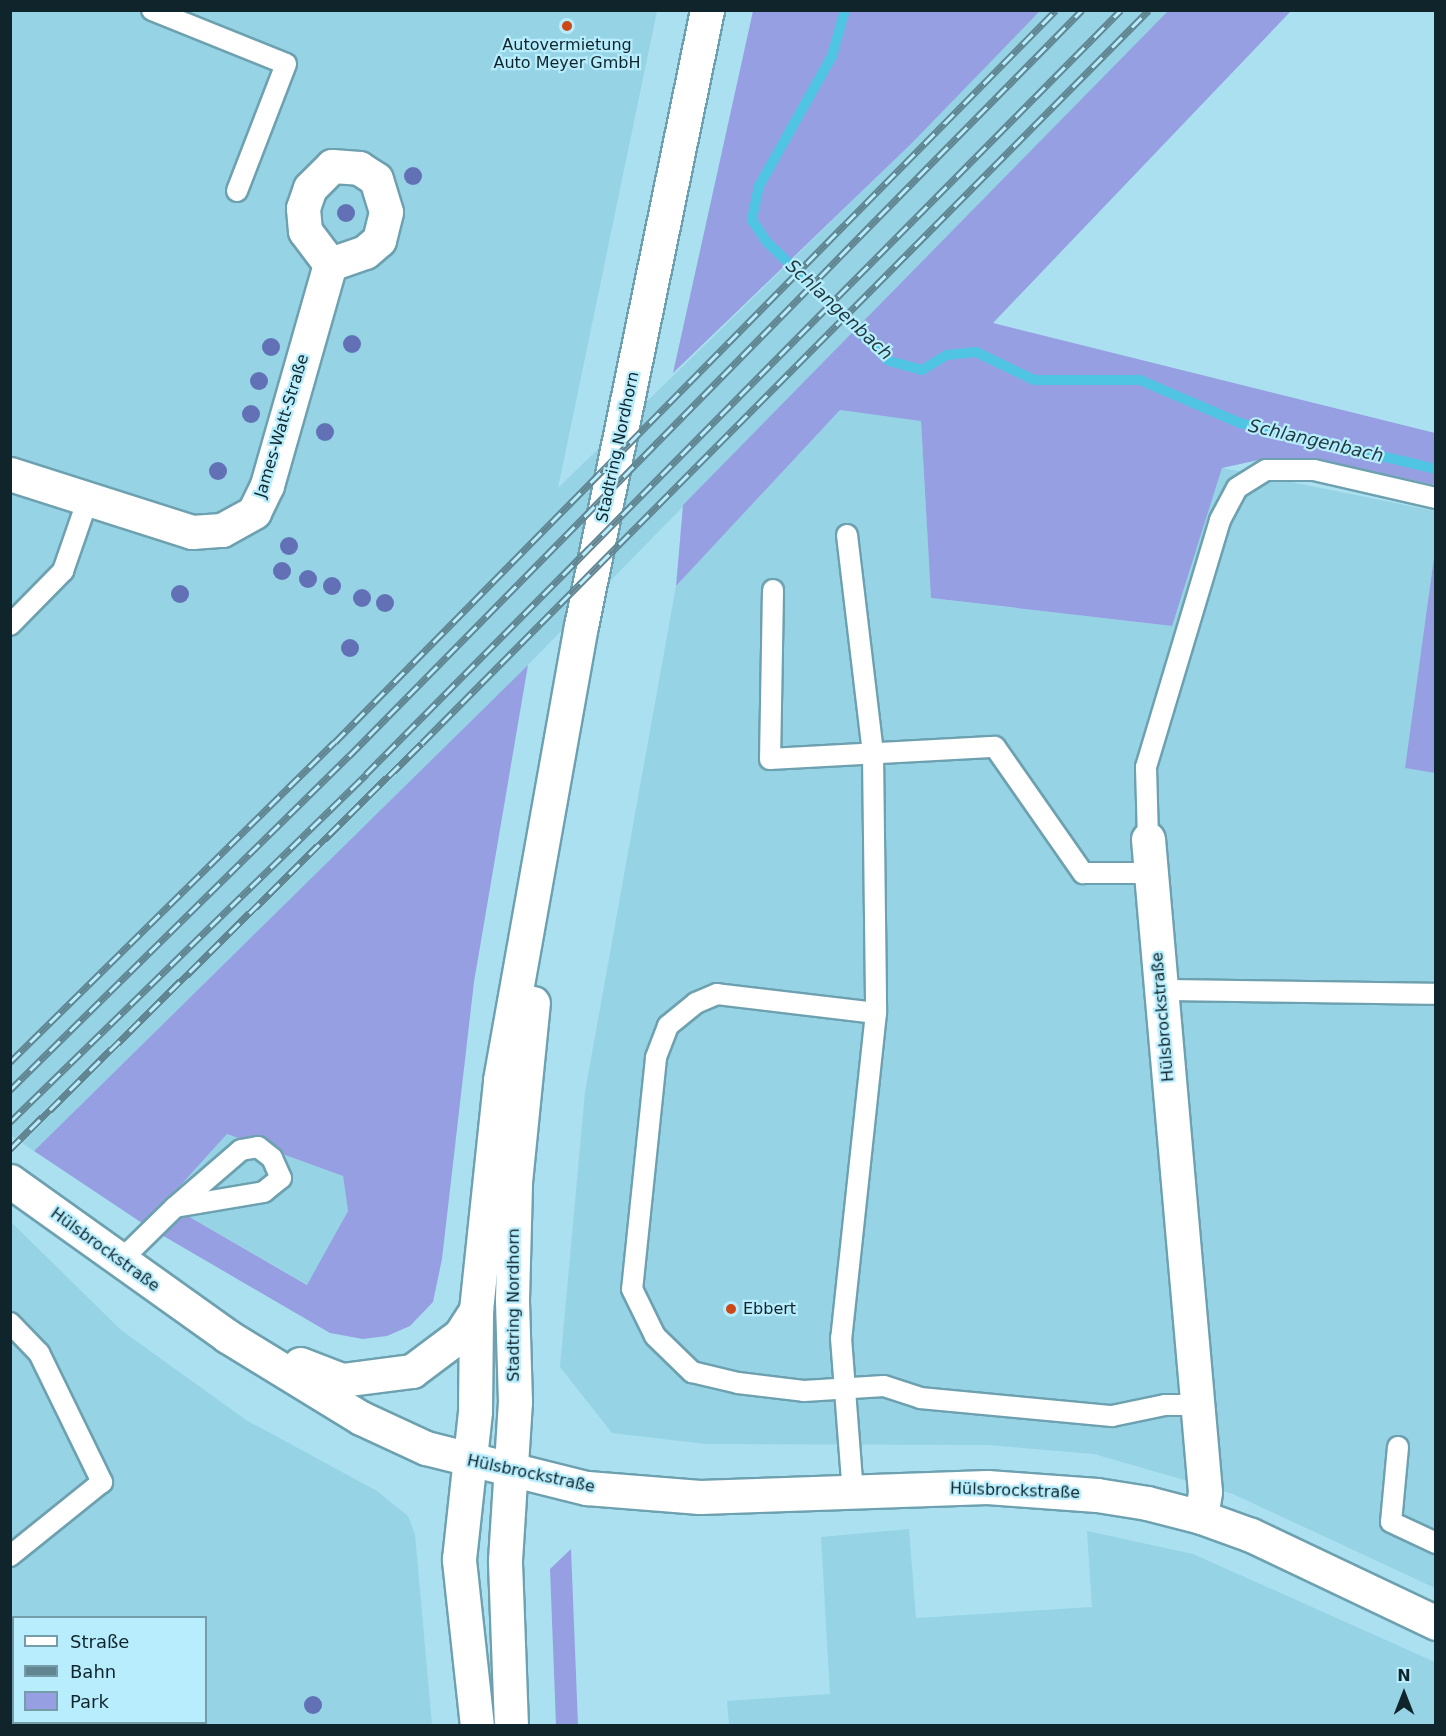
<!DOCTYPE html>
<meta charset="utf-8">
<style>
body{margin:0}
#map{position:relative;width:1446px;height:1736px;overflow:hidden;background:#abe0f0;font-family:"DejaVu Sans",sans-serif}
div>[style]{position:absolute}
.built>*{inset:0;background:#95d3e5}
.green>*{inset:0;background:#969fe2}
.stream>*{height:10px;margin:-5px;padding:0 5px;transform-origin:5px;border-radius:5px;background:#4fc5e3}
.roads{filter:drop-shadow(2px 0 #6ea1b0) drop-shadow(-2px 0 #6ea1b0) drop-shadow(0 2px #6ea1b0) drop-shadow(0 -2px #6ea1b0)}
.service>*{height:20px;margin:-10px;padding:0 10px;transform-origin:10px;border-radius:10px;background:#fff}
.minor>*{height:33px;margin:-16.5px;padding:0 16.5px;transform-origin:16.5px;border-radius:16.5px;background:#fff}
.tertiary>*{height:33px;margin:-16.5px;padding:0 16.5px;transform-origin:16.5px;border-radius:16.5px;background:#fff}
.secondary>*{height:33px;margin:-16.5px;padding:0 16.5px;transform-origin:16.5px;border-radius:16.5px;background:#fff}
.rail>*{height:7px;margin-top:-3.5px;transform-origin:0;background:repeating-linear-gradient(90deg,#b8edfd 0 14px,#618692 0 28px);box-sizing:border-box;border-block:2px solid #618692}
.trees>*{width:18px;height:18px;margin:-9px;border-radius:50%;background:#6271b6}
.dots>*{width:16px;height:16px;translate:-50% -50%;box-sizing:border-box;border:3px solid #b8edfd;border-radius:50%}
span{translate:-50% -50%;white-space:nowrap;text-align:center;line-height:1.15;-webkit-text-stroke:4.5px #b8edfd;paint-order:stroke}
.poi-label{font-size:16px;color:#10252b}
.left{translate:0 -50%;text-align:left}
.street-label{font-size:16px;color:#10252b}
.water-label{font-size:18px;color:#213b42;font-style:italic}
.frame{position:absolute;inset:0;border:12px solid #10252b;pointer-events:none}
.legend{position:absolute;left:12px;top:1616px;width:195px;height:108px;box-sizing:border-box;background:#b8edfd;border:2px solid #759da9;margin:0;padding:8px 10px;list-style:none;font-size:18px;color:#10252b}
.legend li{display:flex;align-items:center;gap:12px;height:30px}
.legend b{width:30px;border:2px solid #759da9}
.north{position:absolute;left:1374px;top:1664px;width:60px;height:60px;-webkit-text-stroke:4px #b8edfd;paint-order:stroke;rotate:0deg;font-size:16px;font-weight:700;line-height:24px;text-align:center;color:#10252b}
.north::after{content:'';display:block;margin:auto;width:21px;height:27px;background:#10252b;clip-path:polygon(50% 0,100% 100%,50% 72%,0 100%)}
</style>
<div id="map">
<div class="built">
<div style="clip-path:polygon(10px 11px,657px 11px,558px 488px,910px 145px,1040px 11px,1168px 11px,528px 665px,34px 1151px,10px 1135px)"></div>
<div style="clip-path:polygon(840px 410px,921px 420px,931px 598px,1171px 626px,1222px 468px,1435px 511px,1435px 550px,1405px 768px,1436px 773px,1435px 1588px,1233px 1494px,1094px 1454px,988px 1445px,706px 1444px,612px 1433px,560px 1367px,585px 1092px,676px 586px)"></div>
<div style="clip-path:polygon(227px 1134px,343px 1176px,348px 1211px,308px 1285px,166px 1203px)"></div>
<div style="clip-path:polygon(evenodd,10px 1221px,121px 1330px,246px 1420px,377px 1491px,408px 1516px,415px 1534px,432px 1725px,11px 1725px,10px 1221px,14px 1618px,206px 1618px,206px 1722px,14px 1722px,14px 1618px)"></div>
<div style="clip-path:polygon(909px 1529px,916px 1618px,1092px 1607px,1087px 1531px,1193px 1554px,1435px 1662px,1435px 1725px,729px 1725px,727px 1701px,830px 1694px,821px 1537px)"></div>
</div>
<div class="green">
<div style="clip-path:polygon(753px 11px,1040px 11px,910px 145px,673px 373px)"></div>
<div style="clip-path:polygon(1168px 11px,1291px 11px,993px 323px,1435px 433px,1435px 485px,1311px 458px,1263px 459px,1222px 468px,1172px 626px,931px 598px,921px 421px,840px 410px,676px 586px,683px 505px)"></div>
<div style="clip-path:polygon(1435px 550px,1435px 773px,1405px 768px)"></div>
<div style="clip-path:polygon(528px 665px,474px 982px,442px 1259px,433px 1302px,410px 1326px,387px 1336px,363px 1339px,330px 1333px,160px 1234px,181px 1212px,307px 1285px,348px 1211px,343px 1176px,227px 1134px,145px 1225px,34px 1151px)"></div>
<div style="clip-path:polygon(571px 1549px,578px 1725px,556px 1725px,550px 1569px)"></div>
</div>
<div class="stream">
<div style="left:845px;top:10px;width:48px;rotate:105.8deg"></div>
<div style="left:832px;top:56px;width:149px;rotate:119.3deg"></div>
<div style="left:759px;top:186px;width:35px;rotate:102deg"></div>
<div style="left:752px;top:220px;width:27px;rotate:56deg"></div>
<div style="left:767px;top:242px;width:170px;rotate:44.3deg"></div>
<div style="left:889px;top:361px;width:34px;rotate:15deg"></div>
<div style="left:922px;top:370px;width:29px;rotate:-31deg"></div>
<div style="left:947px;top:355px;width:29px;rotate:-6deg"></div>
<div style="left:976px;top:352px;width:64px;rotate:25.8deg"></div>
<div style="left:1034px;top:380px;width:106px"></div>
<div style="left:1140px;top:380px;width:109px;rotate:23.3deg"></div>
<div style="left:1240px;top:423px;width:201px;rotate:13.2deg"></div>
</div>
<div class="roads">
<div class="service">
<div style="left:152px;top:10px;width:144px;rotate:21.9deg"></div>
<div style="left:286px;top:64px;width:136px;rotate:111.1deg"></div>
<div style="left:847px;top:535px;width:221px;rotate:83.2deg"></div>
<div style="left:873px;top:754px;width:259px;rotate:89.3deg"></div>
<div style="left:876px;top:1013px;width:327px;rotate:96.1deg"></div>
<div style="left:841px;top:1338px;width:155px;rotate:85.6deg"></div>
<div style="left:773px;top:590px;width:169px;rotate:91deg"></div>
<div style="left:770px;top:759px;width:225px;rotate:-3.1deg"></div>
<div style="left:995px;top:747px;width:154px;rotate:55.1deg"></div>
<div style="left:1083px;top:873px;width:68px"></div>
<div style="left:10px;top:625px;width:76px;rotate:-45.5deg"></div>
<div style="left:63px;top:571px;width:76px;rotate:-70.9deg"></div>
<div style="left:1148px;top:839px;width:72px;rotate:-91.6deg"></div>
<div style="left:1146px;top:767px;width:258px;rotate:-73.3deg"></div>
<div style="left:1220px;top:520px;width:36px;rotate:-62deg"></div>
<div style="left:1237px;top:488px;width:34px;rotate:-32deg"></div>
<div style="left:1266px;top:470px;width:48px"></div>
<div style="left:1314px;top:470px;width:125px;rotate:12.9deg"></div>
<div style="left:1161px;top:990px;width:275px;rotate:0.8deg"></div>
<div style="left:876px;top:1013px;width:160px;rotate:-173.2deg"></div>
<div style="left:717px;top:994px;width:23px;rotate:157deg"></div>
<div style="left:696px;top:1003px;width:36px;rotate:141deg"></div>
<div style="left:668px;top:1026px;width:34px;rotate:111deg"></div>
<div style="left:656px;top:1058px;width:232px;rotate:95.9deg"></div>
<div style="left:632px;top:1289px;width:52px;rotate:63.9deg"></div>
<div style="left:655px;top:1336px;width:52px;rotate:44.2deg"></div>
<div style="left:692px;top:1372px;width:47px;rotate:13.4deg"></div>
<div style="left:738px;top:1383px;width:66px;rotate:6.9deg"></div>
<div style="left:804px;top:1391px;width:80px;rotate:-3.6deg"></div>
<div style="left:884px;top:1386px;width:38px;rotate:18deg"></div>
<div style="left:920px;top:1398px;width:193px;rotate:5.4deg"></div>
<div style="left:1112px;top:1416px;width:54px;rotate:-11.7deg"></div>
<div style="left:1165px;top:1405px;width:32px"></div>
<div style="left:120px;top:1261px;width:77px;rotate:-44.5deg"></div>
<div style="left:175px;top:1207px;width:87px;rotate:-40.8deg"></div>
<div style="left:241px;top:1150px;width:17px;rotate:-10deg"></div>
<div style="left:258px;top:1147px;width:18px;rotate:38deg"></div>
<div style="left:272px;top:1158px;width:22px;rotate:66deg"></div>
<div style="left:281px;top:1178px;width:22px;rotate:141deg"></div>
<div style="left:264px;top:1192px;width:90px;rotate:170.4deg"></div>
<div style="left:10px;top:1323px;width:42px;rotate:46deg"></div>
<div style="left:39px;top:1353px;width:144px;rotate:64deg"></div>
<div style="left:102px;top:1482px;width:118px;rotate:141.2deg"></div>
<div style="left:1398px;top:1447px;width:75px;rotate:95.3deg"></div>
<div style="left:1391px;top:1522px;width:50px;rotate:25deg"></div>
<div style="left:10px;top:1703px;width:5px;rotate:37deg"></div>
<div style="left:31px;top:1722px;width:5px;rotate:53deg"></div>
</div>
<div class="minor">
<div style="left:332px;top:166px;width:27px;rotate:4deg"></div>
<div style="left:359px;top:168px;width:20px;rotate:33deg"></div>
<div style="left:376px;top:179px;width:34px;rotate:73deg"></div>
<div style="left:386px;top:212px;width:29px;rotate:104deg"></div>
<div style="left:379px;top:240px;width:18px;rotate:139deg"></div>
<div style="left:365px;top:252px;width:37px;rotate:161deg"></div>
<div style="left:330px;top:264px;width:41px;rotate:-127.1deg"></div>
<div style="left:305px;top:231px;width:23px;rotate:-95deg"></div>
<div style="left:303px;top:208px;width:21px;rotate:-71deg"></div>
<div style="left:310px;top:188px;width:31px;rotate:-45deg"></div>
<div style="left:10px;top:474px;width:191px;rotate:17.7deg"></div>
<div style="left:192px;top:532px;width:30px;rotate:-4deg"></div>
<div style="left:222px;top:530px;width:37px;rotate:-29deg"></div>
<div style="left:254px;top:512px;width:30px;rotate:-64deg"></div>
<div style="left:267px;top:485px;width:230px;rotate:-74.1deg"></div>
<div style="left:1148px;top:839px;width:655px;rotate:85.01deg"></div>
<div style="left:1205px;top:1492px;width:25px;rotate:99deg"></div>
</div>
<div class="tertiary">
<div style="left:10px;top:1181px;width:267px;rotate:35.5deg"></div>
<div style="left:227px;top:1336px;width:157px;rotate:31.5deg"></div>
<div style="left:361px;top:1418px;width:72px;rotate:24.8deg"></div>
<div style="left:426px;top:1448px;width:166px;rotate:14deg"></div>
<div style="left:587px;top:1488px;width:113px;rotate:4.6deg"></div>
<div style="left:700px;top:1497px;width:287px;rotate:-2deg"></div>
<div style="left:987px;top:1487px;width:110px;rotate:4.2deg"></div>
<div style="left:1097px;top:1495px;width:51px;rotate:9.1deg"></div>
<div style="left:1147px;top:1503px;width:56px;rotate:14.5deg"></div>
<div style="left:1201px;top:1517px;width:53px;rotate:19.8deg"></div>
<div style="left:1251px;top:1535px;width:205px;rotate:25.4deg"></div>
<div style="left:300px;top:1364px;width:45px;rotate:20.9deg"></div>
<div style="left:342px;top:1380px;width:71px;rotate:-7.3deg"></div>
<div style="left:412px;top:1371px;width:60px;rotate:-36.9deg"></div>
<div style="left:460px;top:1335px;width:30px;rotate:-57deg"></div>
</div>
<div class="secondary">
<div style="left:477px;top:1726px;width:168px;rotate:-96.2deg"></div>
<div style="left:459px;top:1559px;width:149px;rotate:-83.8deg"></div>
<div style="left:475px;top:1411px;width:101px;rotate:-89.4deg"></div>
<div style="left:476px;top:1310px;width:231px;rotate:-84deg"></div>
<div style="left:500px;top:1080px;width:461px;rotate:-79.9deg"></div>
<div style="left:581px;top:626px;width:629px;rotate:-78.44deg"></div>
<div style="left:511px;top:1726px;width:166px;rotate:-92.1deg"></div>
<div style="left:505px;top:1560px;width:158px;rotate:-86.4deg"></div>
<div style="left:515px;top:1402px;width:103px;rotate:-91.7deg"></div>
<div style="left:512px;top:1299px;width:117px;rotate:-88.5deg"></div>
<div style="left:515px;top:1182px;width:180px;rotate:-84.3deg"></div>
</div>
</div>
<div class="rail">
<div style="left:10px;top:1062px;width:456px;rotate:-44.6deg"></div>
<div style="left:335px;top:742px;width:1027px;rotate:-45.43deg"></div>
<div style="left:10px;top:1090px;width:476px;rotate:-44.6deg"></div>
<div style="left:349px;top:756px;width:1046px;rotate:-45.5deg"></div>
<div style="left:10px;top:1122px;width:498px;rotate:-44.3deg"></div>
<div style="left:366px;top:774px;width:1074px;rotate:-45.34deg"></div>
<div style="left:10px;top:1149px;width:578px;rotate:-44.58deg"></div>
<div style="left:422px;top:743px;width:1032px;rotate:-45.24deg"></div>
</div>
<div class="trees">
<div style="left:413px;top:176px"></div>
<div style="left:346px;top:213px"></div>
<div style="left:352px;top:344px"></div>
<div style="left:271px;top:347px"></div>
<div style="left:259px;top:381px"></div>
<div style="left:251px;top:414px"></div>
<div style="left:325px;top:432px"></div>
<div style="left:218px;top:471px"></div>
<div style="left:289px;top:546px"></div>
<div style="left:282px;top:571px"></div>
<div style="left:308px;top:579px"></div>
<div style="left:332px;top:586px"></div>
<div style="left:180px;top:594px"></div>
<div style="left:362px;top:598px"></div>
<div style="left:385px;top:603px"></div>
<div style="left:350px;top:648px"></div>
<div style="left:313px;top:1705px"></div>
</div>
<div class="dots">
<div style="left:567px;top:26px;background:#ce4716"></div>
<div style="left:731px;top:1309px;background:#ce4716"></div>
</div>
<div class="poi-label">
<span style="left:567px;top:54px">Autovermietung<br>Auto Meyer GmbH</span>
<span class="left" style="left:743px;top:1309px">Ebbert</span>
</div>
<div class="street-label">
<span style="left:282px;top:426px;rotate:-73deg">James-Watt-Straße</span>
<span style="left:618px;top:447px;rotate:-78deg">Stadtring Nordhorn</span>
<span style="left:1163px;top:1017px;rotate:-95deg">Hülsbrockstraße</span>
<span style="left:105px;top:1250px;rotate:36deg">Hülsbrockstraße</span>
<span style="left:514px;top:1305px;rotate:-90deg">Stadtring Nordhorn</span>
<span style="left:531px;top:1474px;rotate:12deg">Hülsbrockstraße</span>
<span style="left:1015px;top:1491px;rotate:2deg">Hülsbrockstraße</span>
</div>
<div class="water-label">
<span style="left:839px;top:310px;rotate:43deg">Schlangenbach</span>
<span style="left:1316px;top:441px;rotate:13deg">Schlangenbach</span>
</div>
<div class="frame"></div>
<ul class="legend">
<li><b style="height:8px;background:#fff"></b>Straße</li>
<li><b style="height:8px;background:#618692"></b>Bahn</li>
<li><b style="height:16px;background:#969fe2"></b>Park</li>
</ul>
<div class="north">N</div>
</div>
